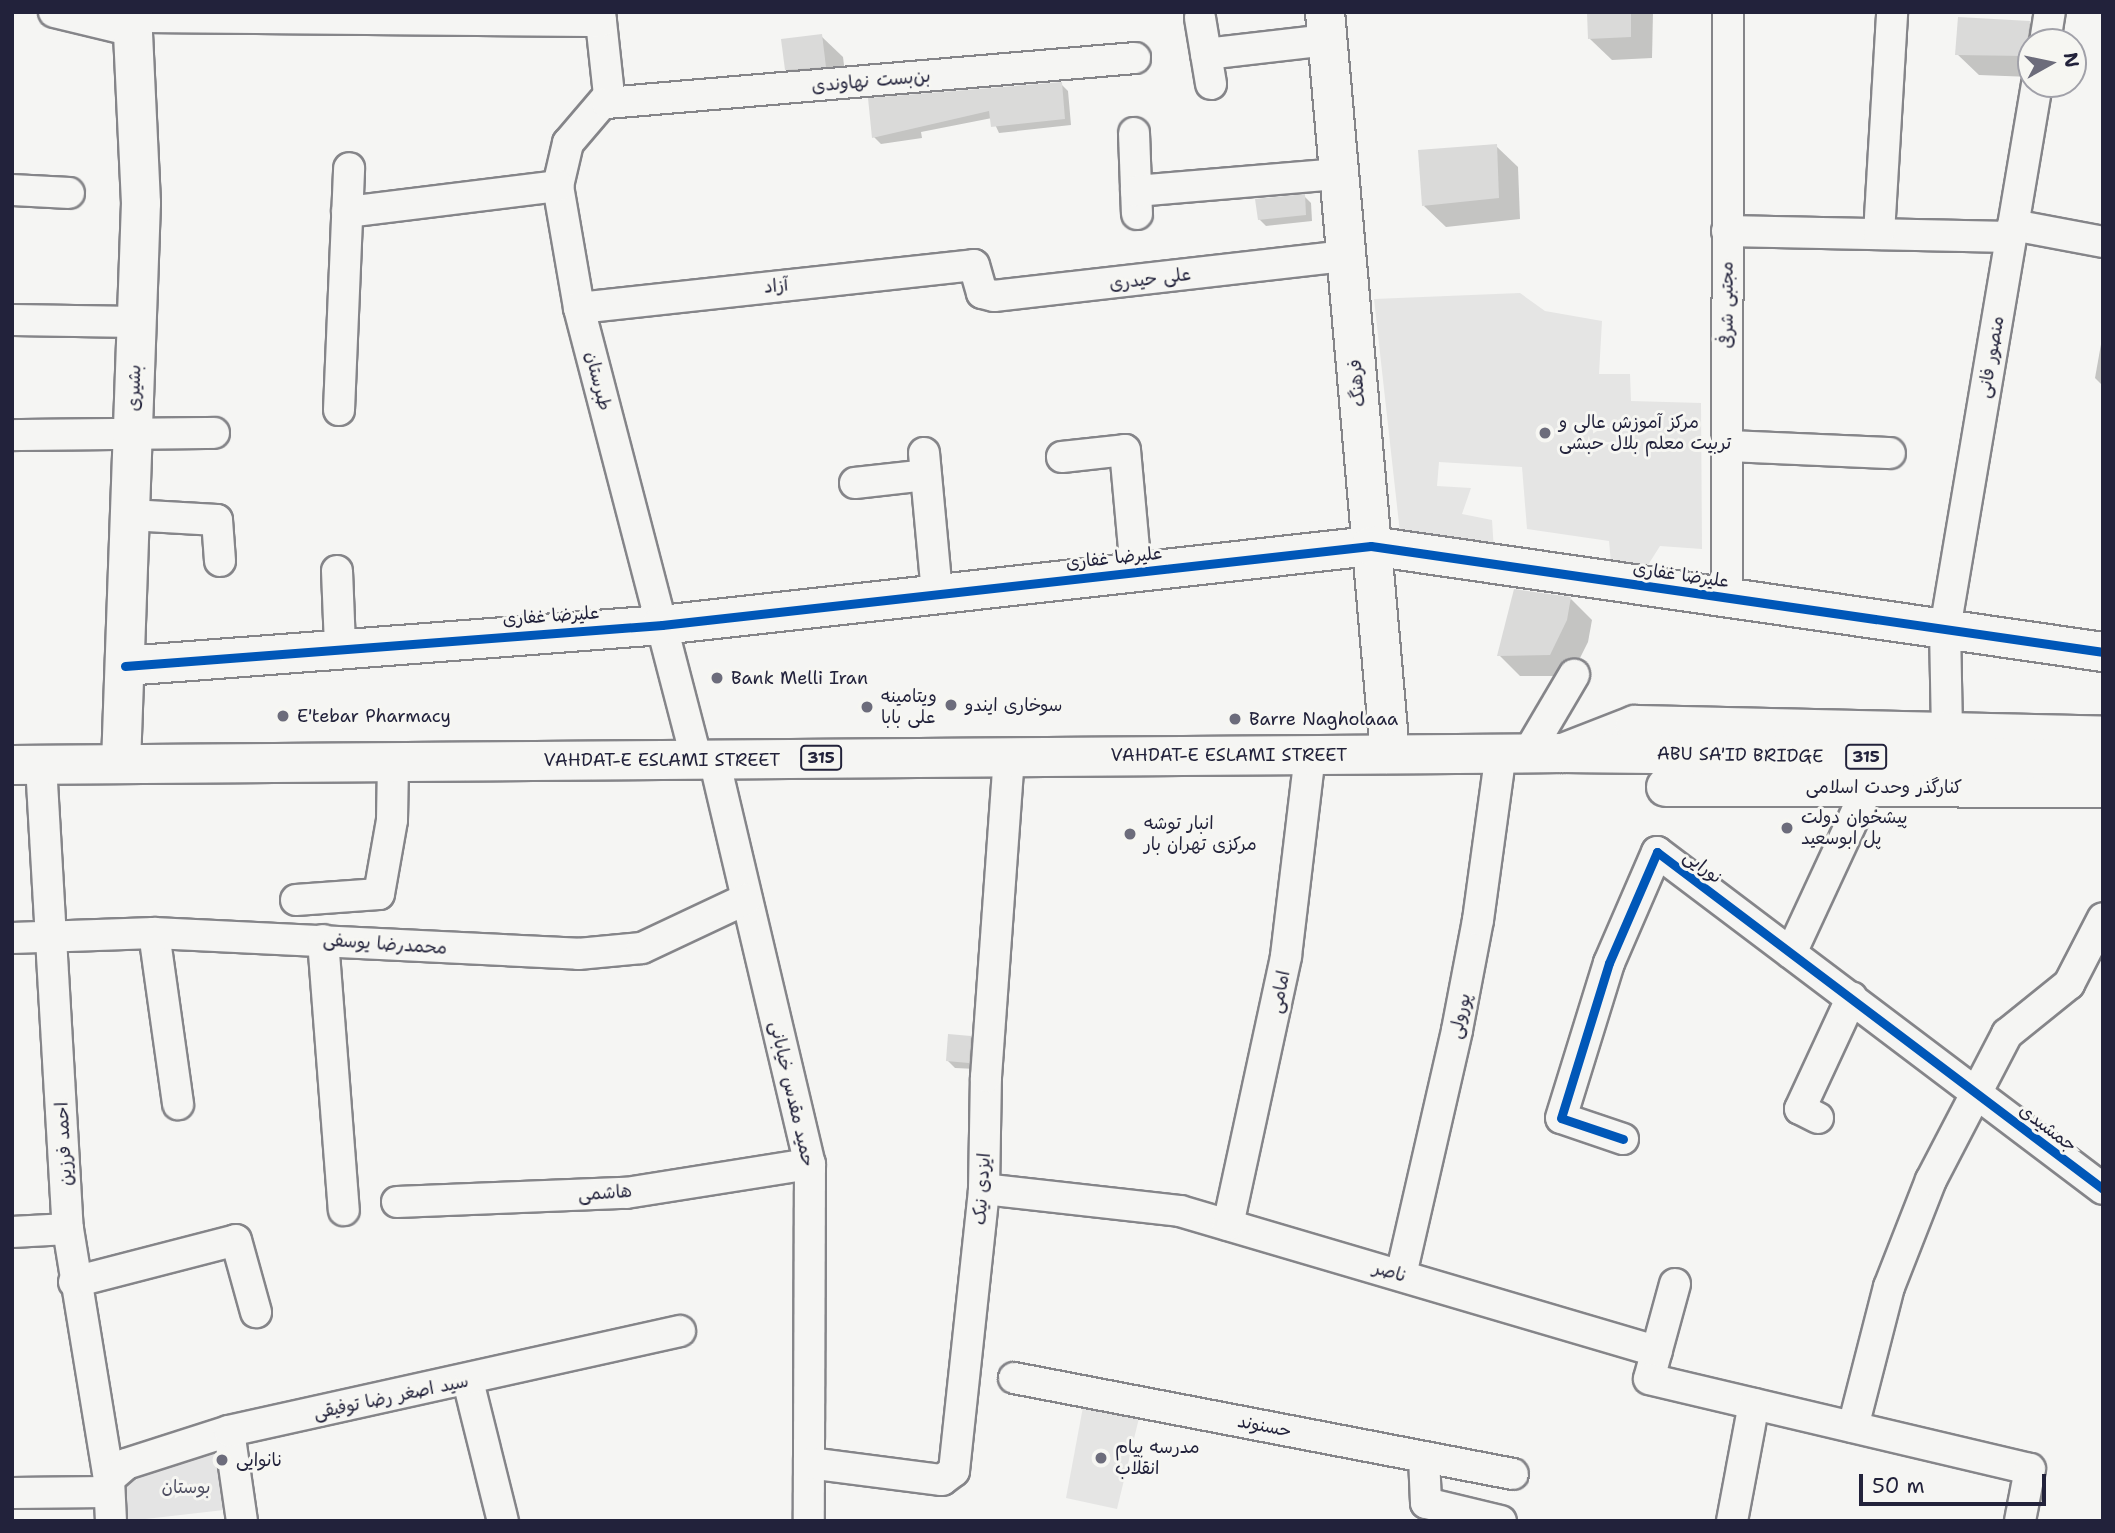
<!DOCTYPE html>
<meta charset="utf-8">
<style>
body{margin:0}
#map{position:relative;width:2115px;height:1533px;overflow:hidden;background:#f5f5f3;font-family:"Shantell Sans","Playpen Sans Arabic",sans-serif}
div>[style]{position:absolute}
.built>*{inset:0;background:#e5e5e4}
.green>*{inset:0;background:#e4e4e4}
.shadow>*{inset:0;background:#0003}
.building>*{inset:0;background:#dadad9}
.roads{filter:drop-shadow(2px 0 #858589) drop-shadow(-2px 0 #858589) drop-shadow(0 2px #858589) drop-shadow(0 -2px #858589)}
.minor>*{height:30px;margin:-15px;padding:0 15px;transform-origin:15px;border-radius:15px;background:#f5f5f3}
.tertiary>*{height:38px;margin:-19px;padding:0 19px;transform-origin:19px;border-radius:19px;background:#f5f5f3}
.secondary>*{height:38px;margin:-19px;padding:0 19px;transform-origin:19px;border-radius:19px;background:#f5f5f3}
.primary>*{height:38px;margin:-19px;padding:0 19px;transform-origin:19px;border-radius:19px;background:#f5f5f3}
.cycleway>*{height:9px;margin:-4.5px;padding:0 4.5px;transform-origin:4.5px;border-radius:4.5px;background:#0057b8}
.dots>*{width:19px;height:19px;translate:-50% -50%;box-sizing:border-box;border:4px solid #f6f6f2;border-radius:50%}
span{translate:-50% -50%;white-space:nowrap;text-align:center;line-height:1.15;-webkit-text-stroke:6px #f6f6f2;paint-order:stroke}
.shield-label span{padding:2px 5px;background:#f6f6f2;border:2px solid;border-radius:5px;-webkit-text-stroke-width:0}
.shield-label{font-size:16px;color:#22223b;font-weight:700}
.street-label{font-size:18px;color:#22223b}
.poi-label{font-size:18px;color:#22223b}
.left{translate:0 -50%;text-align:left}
.park-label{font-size:18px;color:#4f4f62}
.frame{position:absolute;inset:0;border:14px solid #22223b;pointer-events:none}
.north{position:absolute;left:2017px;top:28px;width:70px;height:70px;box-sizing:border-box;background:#f6f6f2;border:2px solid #a1a1a9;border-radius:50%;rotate:81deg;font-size:19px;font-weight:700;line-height:28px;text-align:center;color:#22223b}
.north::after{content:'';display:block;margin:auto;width:24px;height:32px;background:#6c6c7b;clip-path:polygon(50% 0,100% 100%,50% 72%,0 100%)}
.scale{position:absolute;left:1859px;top:1474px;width:187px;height:32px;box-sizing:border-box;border:4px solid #22223b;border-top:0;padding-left:9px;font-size:21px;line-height:24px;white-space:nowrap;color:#22223b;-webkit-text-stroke:5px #f6f6f2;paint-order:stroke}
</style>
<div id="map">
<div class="built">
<div style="clip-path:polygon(1520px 293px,1545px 311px,1602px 321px,1599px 374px,1630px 374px,1631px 401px,1701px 403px,1702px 549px,1660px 546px,1648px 565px,1611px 563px,1609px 541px,1527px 529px,1522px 467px,1439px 462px,1437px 486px,1471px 488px,1462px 514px,1492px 520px,1494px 551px,1400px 533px,1374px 299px)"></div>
<div style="clip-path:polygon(1083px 1407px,1139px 1418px,1117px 1509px,1066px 1498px)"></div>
</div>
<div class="green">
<div style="clip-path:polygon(215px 1452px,224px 1510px,128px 1521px,121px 1483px,143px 1469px)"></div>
</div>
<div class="shadow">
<div style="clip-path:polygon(1589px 12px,1653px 12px,1652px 58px,1612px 60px,1590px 39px)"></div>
<div style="clip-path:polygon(2029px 23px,2048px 42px,2031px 42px,2031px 77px,1979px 75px,1957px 54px)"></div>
<div style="clip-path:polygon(821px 36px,843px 57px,847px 88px,808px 91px,787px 69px)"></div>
<div style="clip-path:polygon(1061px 84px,1068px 91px,1071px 125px,999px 133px,992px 118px,921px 132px,922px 138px,881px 144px,874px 137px)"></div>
<div style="clip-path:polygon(1496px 146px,1518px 167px,1520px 219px,1446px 227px,1424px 206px)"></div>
<div style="clip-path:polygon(1304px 196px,1311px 203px,1312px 221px,1266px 226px,1259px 219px)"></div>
<div style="clip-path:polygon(2103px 333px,2103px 386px,2095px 378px)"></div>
<div style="clip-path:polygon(1571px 599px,1592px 620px,1588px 642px,1571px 676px,1520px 676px,1499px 655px)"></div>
<div style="clip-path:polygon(971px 1037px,978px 1044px,976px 1069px,955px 1068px,948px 1061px)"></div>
</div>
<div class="building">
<div style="clip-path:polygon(1587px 12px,1631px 12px,1631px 37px,1588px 39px)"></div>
<div style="clip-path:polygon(1958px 17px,2030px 21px,2025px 56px,1955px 55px)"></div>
<div style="clip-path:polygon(822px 34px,826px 67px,785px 70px,781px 39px)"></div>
<div style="clip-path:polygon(1062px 82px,1065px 119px,991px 127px,989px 111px,872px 138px,868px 98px)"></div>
<div style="clip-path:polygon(1497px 144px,1499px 198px,1422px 206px,1418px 150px)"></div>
<div style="clip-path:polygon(1305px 194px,1306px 215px,1258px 220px,1255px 199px)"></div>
<div style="clip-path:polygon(1514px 589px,1571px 597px,1567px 620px,1550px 655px,1497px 656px)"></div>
<div style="clip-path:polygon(948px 1034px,971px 1036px,969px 1063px,946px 1061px)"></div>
</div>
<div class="roads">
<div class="minor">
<div style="left:54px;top:12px;width:81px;rotate:13.5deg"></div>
<div style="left:600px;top:12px;width:83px;rotate:83.8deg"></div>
<div style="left:609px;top:95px;width:63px;rotate:130.5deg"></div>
<div style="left:568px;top:143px;width:44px;rotate:103.1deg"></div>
<div style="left:558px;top:186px;width:124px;rotate:80.2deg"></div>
<div style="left:579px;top:308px;width:467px;rotate:75.4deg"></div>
<div style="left:132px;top:17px;width:469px;rotate:0.5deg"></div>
<div style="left:1200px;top:18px;width:67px;rotate:80.5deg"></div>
<div style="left:2045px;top:42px;width:30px;rotate:-81deg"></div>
<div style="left:1206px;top:54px;width:122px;rotate:-6.6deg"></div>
<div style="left:607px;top:103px;width:530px;rotate:-4.87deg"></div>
<div style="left:1134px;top:133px;width:81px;rotate:87.9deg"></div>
<div style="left:12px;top:190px;width:57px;rotate:3deg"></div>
<div style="left:1136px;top:191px;width:204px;rotate:-4.8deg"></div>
<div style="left:347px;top:212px;width:213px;rotate:-7deg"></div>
<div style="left:2013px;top:225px;width:92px;rotate:10.7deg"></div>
<div style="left:1727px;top:231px;width:284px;rotate:1.2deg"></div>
<div style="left:1879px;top:234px;width:222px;rotate:-86.6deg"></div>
<div style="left:579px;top:308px;width:397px;rotate:-6.2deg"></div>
<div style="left:974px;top:265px;width:29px;rotate:74deg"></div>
<div style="left:982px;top:293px;width:12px;rotate:14deg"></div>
<div style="left:994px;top:296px;width:354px;rotate:-6.5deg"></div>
<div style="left:12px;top:320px;width:125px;rotate:0.9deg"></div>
<div style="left:339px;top:410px;width:242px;rotate:-87.6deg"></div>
<div style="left:12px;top:435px;width:202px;rotate:-0.6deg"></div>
<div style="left:1727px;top:446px;width:163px;rotate:2.5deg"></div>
<div style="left:924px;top:453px;width:142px;rotate:84.7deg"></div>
<div style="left:1062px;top:457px;width:63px;rotate:-6.3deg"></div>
<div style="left:1125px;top:450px;width:122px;rotate:84.8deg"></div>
<div style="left:855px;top:483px;width:71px;rotate:-6.4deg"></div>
<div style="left:130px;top:515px;width:87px;rotate:3.3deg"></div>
<div style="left:217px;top:520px;width:41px;rotate:85.8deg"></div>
<div style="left:337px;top:571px;width:75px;rotate:87.7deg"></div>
<div style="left:1727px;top:597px;width:585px;rotate:-89.9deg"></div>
<div style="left:1947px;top:732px;width:103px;rotate:-91.1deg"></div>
<div style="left:1945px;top:629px;width:553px;rotate:-80.42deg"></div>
<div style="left:1528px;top:753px;width:91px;rotate:-59.5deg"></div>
<div style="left:714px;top:759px;width:416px;rotate:76.7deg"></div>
<div style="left:810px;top:1164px;width:357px;rotate:90.2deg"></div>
<div style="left:41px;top:765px;width:465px;rotate:86.7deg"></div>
<div style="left:68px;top:1229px;width:253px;rotate:80.7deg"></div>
<div style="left:109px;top:1479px;width:42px;rotate:87.3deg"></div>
<div style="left:296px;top:900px;width:83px;rotate:-4.1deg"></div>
<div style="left:379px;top:894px;width:75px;rotate:-80deg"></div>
<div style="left:392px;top:820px;width:58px;rotate:-89deg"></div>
<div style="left:154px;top:933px;width:173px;rotate:82deg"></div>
<div style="left:12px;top:938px;width:142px;rotate:-2deg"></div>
<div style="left:154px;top:933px;width:425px;rotate:2.8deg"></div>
<div style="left:578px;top:954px;width:64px;rotate:-5.4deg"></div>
<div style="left:642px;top:948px;width:115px;rotate:-25.2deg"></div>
<div style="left:323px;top:940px;width:271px;rotate:85.6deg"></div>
<div style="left:1791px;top:953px;width:183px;rotate:-65.1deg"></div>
<div style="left:1818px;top:1118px;width:20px;rotate:-153deg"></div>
<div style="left:1800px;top:1109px;width:123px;rotate:-65.1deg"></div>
<div style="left:1623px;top:1139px;width:65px;rotate:-161.3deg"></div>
<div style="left:1561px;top:1118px;width:162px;rotate:-72.8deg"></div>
<div style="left:1609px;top:963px;width:121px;rotate:-66.6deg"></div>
<div style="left:1657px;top:852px;width:559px;rotate:37.07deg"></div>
<div style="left:984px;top:1189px;width:197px;rotate:6.4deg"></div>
<div style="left:1180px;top:1211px;width:497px;rotate:16.4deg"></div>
<div style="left:397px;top:1202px;width:229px;rotate:-2.3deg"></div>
<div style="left:626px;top:1193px;width:186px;rotate:-9deg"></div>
<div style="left:1228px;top:1225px;width:275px;rotate:-77.8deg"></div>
<div style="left:1286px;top:956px;width:202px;rotate:-83.2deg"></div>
<div style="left:12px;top:1232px;width:56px;rotate:-3.1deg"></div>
<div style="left:1401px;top:1275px;width:251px;rotate:-77.1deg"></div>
<div style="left:1457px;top:1030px;width:112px;rotate:-79.2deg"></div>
<div style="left:1478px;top:920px;width:169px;rotate:-82.2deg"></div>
<div style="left:74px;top:1282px;width:167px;rotate:-14.5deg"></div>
<div style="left:236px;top:1240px;width:75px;rotate:74.5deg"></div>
<div style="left:1675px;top:1284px;width:98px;rotate:105.3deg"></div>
<div style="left:1649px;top:1379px;width:391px;rotate:13.3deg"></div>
<div style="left:2030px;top:1469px;width:53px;rotate:100.9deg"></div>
<div style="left:1014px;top:1378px;width:508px;rotate:10.89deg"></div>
<div style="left:468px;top:1381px;width:144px;rotate:76deg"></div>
<div style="left:1853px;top:1427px;width:145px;rotate:-75.6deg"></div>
<div style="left:1889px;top:1287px;width:115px;rotate:-68.6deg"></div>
<div style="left:1931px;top:1180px;width:165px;rotate:-62.5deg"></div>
<div style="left:2007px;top:1034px;width:80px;rotate:-38.9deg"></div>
<div style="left:2069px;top:984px;width:74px;rotate:-62.7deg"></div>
<div style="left:229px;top:1431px;width:91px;rotate:81.8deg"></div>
<div style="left:1424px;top:1457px;width:46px;rotate:87.5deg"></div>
<div style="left:1426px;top:1503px;width:77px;rotate:13.5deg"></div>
<div style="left:809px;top:1463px;width:134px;rotate:7.3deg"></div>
<div style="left:942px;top:1480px;width:15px;rotate:-37deg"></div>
<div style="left:954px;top:1471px;width:284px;rotate:-83.9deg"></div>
<div style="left:984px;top:1189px;width:112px;rotate:-89deg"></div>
<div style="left:986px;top:1077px;width:321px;rotate:-85.9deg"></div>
<div style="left:109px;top:1479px;width:23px;rotate:-41deg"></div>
<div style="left:126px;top:1464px;width:108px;rotate:-17.8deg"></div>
<div style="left:229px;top:1431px;width:462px;rotate:-12.5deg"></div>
<div style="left:12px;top:1493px;width:96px;rotate:-0.6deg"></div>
<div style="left:1732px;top:1521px;width:119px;rotate:-79.4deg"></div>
</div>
<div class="tertiary">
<div style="left:1325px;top:12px;width:745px;rotate:84.99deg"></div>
<div style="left:125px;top:666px;width:539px;rotate:-4.37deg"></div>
<div style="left:662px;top:625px;width:713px;rotate:-6.36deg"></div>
<div style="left:1371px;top:546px;width:740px;rotate:8.24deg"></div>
<div style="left:121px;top:764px;width:561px;rotate:-87.96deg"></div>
<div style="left:141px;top:203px;width:191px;rotate:-92.7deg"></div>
<div style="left:1666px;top:787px;width:437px;rotate:0.1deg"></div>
</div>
<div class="secondary">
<div style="left:1563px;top:753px;width:77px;rotate:-21.3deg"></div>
<div style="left:1635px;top:725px;width:468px;rotate:1.3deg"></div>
</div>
<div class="primary">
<div style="left:12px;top:765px;width:1551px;rotate:-0.44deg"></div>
<div style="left:1563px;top:753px;width:540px;rotate:0.64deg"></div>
</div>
</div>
<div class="cycleway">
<div style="left:125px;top:666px;width:539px;rotate:-4.37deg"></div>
<div style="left:662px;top:625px;width:713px;rotate:-6.36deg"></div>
<div style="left:1371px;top:546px;width:740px;rotate:8.24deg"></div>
<div style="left:1623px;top:1139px;width:65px;rotate:-161.3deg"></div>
<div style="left:1561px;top:1118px;width:162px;rotate:-72.8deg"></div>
<div style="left:1609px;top:963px;width:121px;rotate:-66.6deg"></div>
<div style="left:1657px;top:852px;width:559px;rotate:37.07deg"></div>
</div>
<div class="dots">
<div style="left:1545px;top:433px;background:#6c6c7b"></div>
<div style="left:717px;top:678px;background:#6c6c7b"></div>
<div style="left:951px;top:705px;background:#6c6c7b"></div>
<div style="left:867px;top:707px;background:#6c6c7b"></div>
<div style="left:283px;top:716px;background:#6c6c7b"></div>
<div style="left:1235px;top:719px;background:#6c6c7b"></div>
<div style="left:1787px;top:828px;background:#6c6c7b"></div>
<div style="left:1130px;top:834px;background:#6c6c7b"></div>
<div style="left:1101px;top:1458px;background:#6c6c7b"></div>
<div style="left:222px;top:1460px;background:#6c6c7b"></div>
</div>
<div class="shield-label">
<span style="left:1866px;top:757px">315</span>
<span style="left:821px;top:758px">315</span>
</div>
<div class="street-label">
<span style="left:871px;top:81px;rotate:-5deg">بن‌بست نهاوندی</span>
<span style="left:1150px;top:279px;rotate:-7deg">علی حیدری</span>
<span style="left:776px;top:286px;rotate:-6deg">آزاد</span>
<span style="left:1727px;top:305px;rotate:-90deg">مجتبی شرفی</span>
<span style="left:1991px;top:357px;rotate:-80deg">منصور فانی</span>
<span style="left:598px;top:381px;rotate:76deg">طبرستان</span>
<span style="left:1357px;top:383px;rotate:-95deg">فرهنگ</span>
<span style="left:134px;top:388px;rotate:-88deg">بشیری</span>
<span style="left:1114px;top:558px;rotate:-6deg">علیرضا غفاری</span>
<span style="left:1681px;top:575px;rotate:8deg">علیرضا غفاری</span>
<span style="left:551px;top:616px;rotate:-4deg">علیرضا غفاری</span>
<span style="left:1229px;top:755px">VAHDAT-E ESLAMI STREET</span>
<span style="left:1740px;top:755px;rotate:1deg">ABU SA'ID BRIDGE</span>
<span style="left:662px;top:760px">VAHDAT-E ESLAMI STREET</span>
<span style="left:1884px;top:787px">کنارگذر وحدت اسلامی</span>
<span style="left:1703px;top:867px;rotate:37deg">نورایی</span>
<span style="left:385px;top:944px;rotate:4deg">محمدرضا یوسفی</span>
<span style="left:1280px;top:992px;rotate:-79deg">امامی</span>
<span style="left:1460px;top:1016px;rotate:-78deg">پورولی</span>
<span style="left:792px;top:1094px;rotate:77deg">حمید مقدس خیابانی</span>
<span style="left:2048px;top:1128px;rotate:37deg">جمشیدی</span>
<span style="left:64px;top:1144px;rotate:-93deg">احمد فرزین</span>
<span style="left:982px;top:1189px;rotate:-86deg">ایزدی نیک</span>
<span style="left:605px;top:1193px;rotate:-4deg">هاشمی</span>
<span style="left:1390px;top:1272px;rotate:16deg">ناصر</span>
<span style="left:391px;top:1397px;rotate:-12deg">سید اصغر رضا توفیقی</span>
<span style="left:1264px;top:1426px;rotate:11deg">حسنوند</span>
</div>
<div class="poi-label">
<span class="left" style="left:1559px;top:433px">مرکز آموزش عالی و<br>تربیت معلم بلال حبشی</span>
<span class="left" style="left:731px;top:678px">Bank Melli Iran</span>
<span class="left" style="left:881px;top:707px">ویتامینه<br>علی بابا</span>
<span class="left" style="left:965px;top:705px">سوخاری ایندو</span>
<span class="left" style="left:297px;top:716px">E'tebar Pharmacy</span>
<span class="left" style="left:1249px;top:719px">Barre Nagholaaa</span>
<span class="left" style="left:1801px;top:828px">پیشخوان دولت<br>پل ابوسعید</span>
<span class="left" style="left:1144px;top:834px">انبار توشه<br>مرکزی تهران بار</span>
<span class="left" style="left:1115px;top:1458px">مدرسه پیام<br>انقلاب</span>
<span class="left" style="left:236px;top:1460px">نانوایی</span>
</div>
<div class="park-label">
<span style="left:186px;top:1487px">بوستان</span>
</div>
<div class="frame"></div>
<div class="north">N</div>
<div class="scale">50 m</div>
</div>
